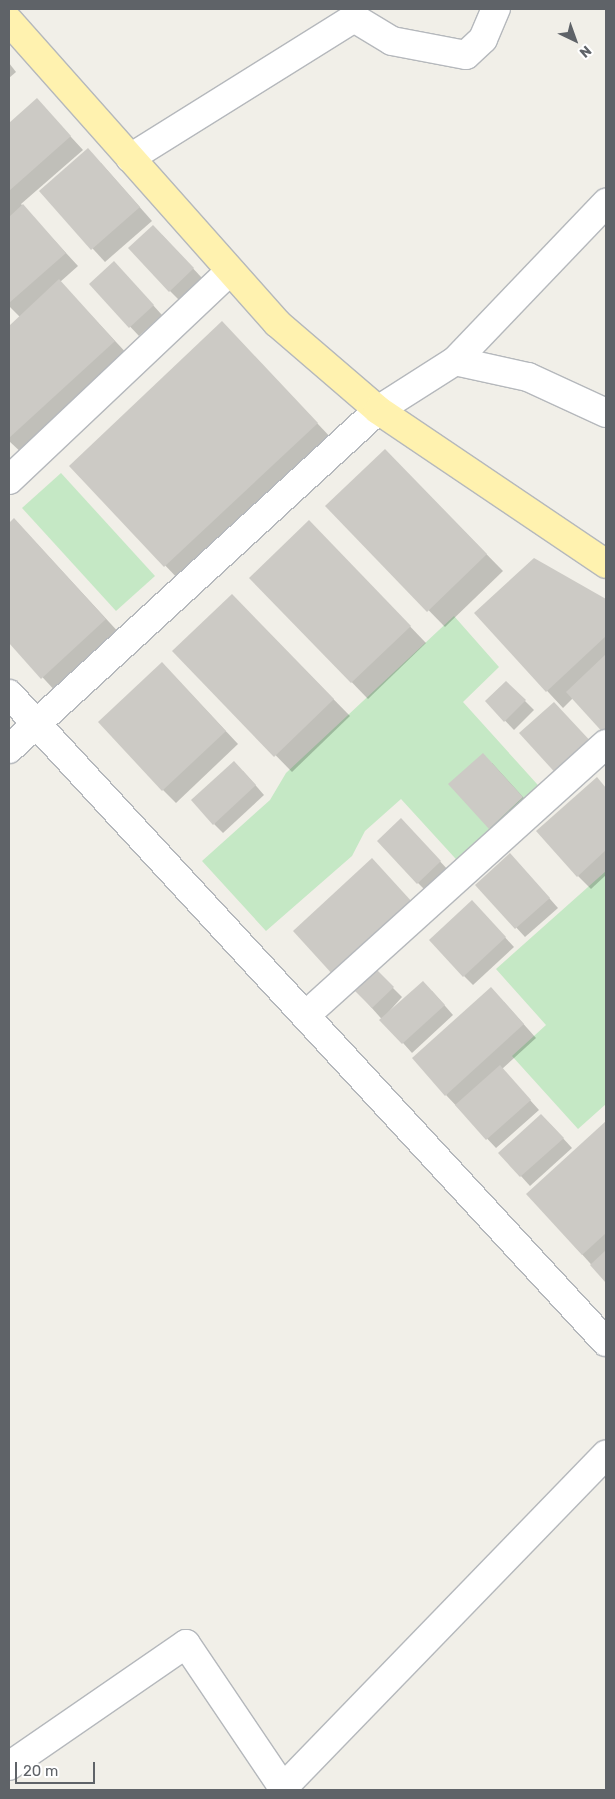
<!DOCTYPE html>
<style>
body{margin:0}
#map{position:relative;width:615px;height:1799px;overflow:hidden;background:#f1efe8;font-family:Rubik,sans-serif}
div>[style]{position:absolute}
.green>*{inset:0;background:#c5e8c5}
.shadow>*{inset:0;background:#0003}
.building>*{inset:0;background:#cccac5}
.roads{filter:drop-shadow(1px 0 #b5b8bc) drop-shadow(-1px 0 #b5b8bc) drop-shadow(0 1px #b5b8bc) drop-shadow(0 -1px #b5b8bc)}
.minor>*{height:28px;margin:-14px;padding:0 14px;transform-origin:14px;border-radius:14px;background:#fff}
.major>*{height:28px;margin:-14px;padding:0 14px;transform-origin:14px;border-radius:14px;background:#fff2af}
span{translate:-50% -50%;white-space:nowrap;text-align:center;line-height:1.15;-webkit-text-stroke:4px #fff;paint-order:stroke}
.frame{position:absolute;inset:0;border:10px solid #5f6368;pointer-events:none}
.north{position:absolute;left:550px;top:15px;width:50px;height:50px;-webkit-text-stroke:4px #fff;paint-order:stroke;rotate:138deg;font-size:14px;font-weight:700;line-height:20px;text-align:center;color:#5f6368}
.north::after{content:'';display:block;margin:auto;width:18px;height:22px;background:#5f6368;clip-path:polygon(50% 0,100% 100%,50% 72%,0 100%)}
.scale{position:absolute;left:15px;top:1762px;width:80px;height:22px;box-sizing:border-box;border:2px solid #5f6368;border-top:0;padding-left:6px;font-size:15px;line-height:18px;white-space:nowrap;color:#5f6368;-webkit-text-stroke:4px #fff;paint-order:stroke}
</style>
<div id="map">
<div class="green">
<div style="clip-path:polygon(61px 473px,155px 576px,116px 611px,22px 508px)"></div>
<div style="clip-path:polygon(454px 616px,499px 667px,463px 702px,546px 794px,465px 869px,401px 799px,365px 831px,352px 856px,266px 931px,202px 861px,270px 800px,286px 773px)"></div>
<div style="clip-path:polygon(606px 871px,606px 1104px,578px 1129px,512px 1056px,546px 1025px,496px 969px)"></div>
</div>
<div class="shadow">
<div style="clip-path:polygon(9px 63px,16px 72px,9px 78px)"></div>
<div style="clip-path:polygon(37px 100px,83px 150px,21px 204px,78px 266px,60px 282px,131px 358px,24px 455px,9px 441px,9px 327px,20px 317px,9px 306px,9px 125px)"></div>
<div style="clip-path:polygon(101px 163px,152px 221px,105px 262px,40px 191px)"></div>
<div style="clip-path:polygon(162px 235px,202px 278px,179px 300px,170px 291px)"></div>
<div style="clip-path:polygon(123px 272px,162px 315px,139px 336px,90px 284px)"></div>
<div style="clip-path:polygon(238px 339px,333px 440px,182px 583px,70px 466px)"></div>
<div style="clip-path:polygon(401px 467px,503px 571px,445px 627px,327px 506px)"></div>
<div style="clip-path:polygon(14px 519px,122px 636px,58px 694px,9px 641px,9px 524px)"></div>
<div style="clip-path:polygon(325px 538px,426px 643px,368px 699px,251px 578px)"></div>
<div style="clip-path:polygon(534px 559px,606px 601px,606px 734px,573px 698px,563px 708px,475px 613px)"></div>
<div style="clip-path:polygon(248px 612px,350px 716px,292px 772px,174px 651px)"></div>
<div style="clip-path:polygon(175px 677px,238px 744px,176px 803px,163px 790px)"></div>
<div style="clip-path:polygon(506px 682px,534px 710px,514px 730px,486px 701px)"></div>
<div style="clip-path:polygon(492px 763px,532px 807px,499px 837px,490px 828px)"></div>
<div style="clip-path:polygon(243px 771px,264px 795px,223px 833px,214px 824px)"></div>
<div style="clip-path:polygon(597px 779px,606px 789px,606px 875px,591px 889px,578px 876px)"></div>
<div style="clip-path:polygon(410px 829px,449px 871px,427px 892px,418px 883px)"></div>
<div style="clip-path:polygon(519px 864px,558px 908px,525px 937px,477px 885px)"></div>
<div style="clip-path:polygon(481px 911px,514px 947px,473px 985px,464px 976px)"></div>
<div style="clip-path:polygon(374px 969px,402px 997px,385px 1016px,432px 991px,453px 1015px,412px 1053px,354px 988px)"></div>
<div style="clip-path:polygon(504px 1002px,536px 1038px,502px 1069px,539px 1110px,496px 1148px,446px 1095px)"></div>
<div style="clip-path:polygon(606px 1123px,606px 1281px,528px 1194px)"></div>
<div style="clip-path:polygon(550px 1124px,572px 1148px,530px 1186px,500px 1153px)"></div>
</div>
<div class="building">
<div style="clip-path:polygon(37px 98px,71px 136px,9px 191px,9px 123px)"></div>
<div style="clip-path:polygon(88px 148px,140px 207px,91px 250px,39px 191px)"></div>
<div style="clip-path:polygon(23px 204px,66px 253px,9px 303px,9px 217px)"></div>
<div style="clip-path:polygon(153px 225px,194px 268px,169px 292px,128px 248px)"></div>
<div style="clip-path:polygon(114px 261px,154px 305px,129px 328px,89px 284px)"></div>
<div style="clip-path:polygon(59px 279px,115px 341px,9px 438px,9px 326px)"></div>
<div style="clip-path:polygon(222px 321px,318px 423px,164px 567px,69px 466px)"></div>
<div style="clip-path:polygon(385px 449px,487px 554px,427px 612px,325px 506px)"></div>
<div style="clip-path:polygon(14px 518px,106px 619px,41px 679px,9px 643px,9px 523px)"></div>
<div style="clip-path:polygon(309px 520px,411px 626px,351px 683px,249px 578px)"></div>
<div style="clip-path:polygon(534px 558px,606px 599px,606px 636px,546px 692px,474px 613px)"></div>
<div style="clip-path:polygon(232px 594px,334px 699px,274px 757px,172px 651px)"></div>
<div style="clip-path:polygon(606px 654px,606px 736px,566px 692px)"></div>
<div style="clip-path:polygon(162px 662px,226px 731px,162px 791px,98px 722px)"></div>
<div style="clip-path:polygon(506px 681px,526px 700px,504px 722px,485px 701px)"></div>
<div style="clip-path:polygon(554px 702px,595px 746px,560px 778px,519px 733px)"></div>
<div style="clip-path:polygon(483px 753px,523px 797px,489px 829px,448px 784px)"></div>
<div style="clip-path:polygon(234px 761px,256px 785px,213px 825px,191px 800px)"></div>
<div style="clip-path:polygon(597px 777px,606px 788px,606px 850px,577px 877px,536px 831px)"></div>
<div style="clip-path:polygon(401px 818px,441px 861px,417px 884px,377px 841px)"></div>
<div style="clip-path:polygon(510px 853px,550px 898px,515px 929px,475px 885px)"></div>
<div style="clip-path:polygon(372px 858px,413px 903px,334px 976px,293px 931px)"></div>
<div style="clip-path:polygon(472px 900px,506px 937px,463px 977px,429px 940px)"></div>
<div style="clip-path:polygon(374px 967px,394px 987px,372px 1008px,352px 988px)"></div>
<div style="clip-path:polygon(423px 981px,445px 1005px,402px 1044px,379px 1020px)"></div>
<div style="clip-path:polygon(491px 987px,524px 1024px,445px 1096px,412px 1058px)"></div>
<div style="clip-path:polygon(500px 1065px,531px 1100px,486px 1140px,455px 1105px)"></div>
<div style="clip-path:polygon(541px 1114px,564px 1138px,520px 1177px,498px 1153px)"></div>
<div style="clip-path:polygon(606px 1121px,606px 1233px,582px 1255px,526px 1194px)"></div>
<div style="clip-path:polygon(606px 1250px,606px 1283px,590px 1265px)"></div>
</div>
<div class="roads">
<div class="minor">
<div style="left:130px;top:158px;width:264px;rotate:-32deg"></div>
<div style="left:354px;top:18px;width:44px;rotate:31.2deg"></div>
<div style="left:392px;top:41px;width:75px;rotate:10.7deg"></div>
<div style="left:466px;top:55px;width:23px;rotate:-43deg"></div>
<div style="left:483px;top:39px;width:33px;rotate:-67deg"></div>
<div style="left:455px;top:361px;width:75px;rotate:12.4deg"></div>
<div style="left:528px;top:377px;width:86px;rotate:24.8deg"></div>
<div style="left:9px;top:480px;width:303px;rotate:-43.4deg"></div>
<div style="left:9px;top:694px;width:881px;rotate:47.35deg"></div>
<div style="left:9px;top:749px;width:501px;rotate:-42.57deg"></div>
<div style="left:378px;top:410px;width:91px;rotate:-32.5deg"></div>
<div style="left:455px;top:361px;width:219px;rotate:-46.3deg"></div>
<div style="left:306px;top:1015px;width:404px;rotate:-42.1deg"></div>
<div style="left:9px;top:1766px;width:215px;rotate:-34.6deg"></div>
<div style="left:186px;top:1644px;width:174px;rotate:56deg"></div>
<div style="left:281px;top:1790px;width:467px;rotate:-45.9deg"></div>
</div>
<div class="major">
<div style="left:9px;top:21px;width:404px;rotate:48.4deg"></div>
<div style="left:277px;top:323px;width:133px;rotate:40.7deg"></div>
<div style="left:378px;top:410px;width:275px;rotate:34deg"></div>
</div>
</div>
<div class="frame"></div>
<div class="north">N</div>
<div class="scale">20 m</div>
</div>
